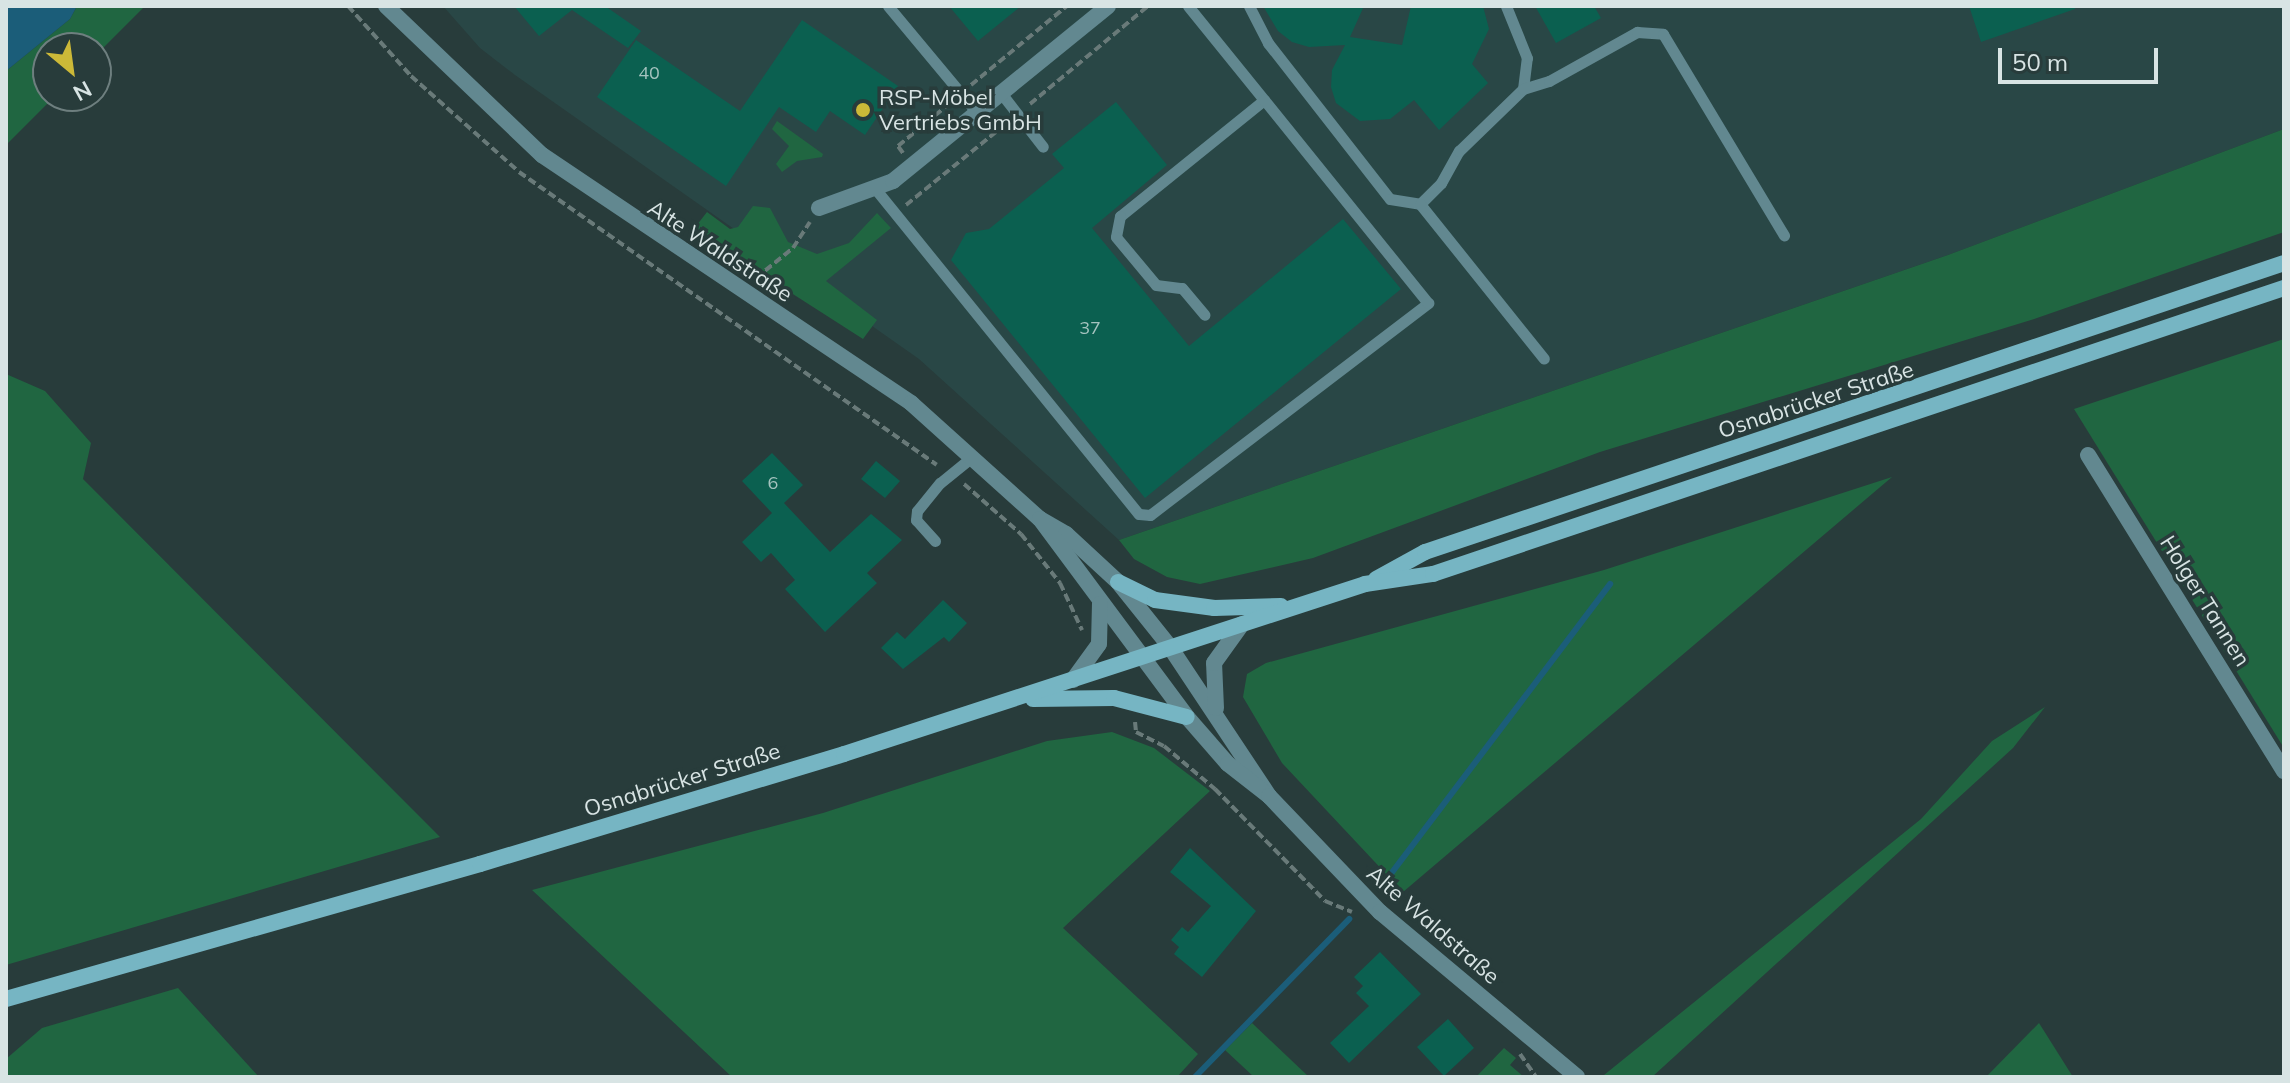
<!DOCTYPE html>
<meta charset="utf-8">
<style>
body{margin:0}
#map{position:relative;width:2290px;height:1083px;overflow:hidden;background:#283c3b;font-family:Mulish,sans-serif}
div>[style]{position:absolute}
.built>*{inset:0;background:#294746}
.green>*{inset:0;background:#206641}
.water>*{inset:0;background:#1b5d79}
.stream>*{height:6px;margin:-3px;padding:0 3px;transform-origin:3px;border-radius:3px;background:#1b5d79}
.building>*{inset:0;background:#0b6050}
.path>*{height:4px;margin-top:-2px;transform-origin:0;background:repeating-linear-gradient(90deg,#697a79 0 8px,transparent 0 12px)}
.service>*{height:11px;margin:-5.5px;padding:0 5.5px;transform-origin:5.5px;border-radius:5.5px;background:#628890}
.minor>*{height:16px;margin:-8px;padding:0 8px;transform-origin:8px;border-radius:8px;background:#628890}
.tertiary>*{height:16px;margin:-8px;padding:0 8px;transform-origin:8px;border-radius:8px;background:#628890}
.secondary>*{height:16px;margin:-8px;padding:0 8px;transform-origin:8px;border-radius:8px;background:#76b5c3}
.dots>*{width:22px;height:22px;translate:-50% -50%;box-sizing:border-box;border:4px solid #283c3b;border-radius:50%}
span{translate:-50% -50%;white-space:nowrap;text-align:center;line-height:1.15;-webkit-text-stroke:7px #283c3b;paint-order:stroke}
.number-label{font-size:18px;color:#a5c3bf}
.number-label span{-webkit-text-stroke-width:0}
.poi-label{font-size:22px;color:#d8e4e4}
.left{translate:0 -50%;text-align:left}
.street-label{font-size:22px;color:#d8e4e4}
.frame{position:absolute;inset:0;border:8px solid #d8e4e4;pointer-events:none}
.north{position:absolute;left:32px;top:32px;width:80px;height:80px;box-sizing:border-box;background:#283c3b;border:2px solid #6e7f7f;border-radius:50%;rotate:151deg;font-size:22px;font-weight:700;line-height:32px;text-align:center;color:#d8e4e4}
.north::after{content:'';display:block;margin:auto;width:28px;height:36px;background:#ccb938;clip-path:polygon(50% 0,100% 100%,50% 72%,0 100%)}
.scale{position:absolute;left:1998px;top:48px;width:160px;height:36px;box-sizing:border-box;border:4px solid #d8e4e4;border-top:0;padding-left:10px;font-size:24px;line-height:28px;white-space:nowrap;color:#d8e4e4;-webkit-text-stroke:6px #283c3b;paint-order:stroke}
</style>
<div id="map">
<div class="built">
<div style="clip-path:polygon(443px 6px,2284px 6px,2284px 129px,1948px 255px,1119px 540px,919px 359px,515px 75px,480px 48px)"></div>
</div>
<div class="green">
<div style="clip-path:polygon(77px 6px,145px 6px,96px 55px,96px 48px,48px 48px,48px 96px,55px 96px,6px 145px,6px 71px,70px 19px)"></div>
<div style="clip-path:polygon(777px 121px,823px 154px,822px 157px,797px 161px,782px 172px,776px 164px,789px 146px,772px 129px)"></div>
<div style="clip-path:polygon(2284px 129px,2284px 232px,2031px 320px,1600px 452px,1313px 558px,1200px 584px,1167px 577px,1134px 559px,1119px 540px,1948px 255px)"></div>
<div style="clip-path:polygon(753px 206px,770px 208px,788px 242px,817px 254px,849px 243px,877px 213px,891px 228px,826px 281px,877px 320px,863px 339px,693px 230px,707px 212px,730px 229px,738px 227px)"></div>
<div style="clip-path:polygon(2284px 339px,2284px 748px,2074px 409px)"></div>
<div style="clip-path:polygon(6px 374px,45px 391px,91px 443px,83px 479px,440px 837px,6px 965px)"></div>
<div style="clip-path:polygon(1892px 477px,1403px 892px,1282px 763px,1243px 697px,1247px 674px,1266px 663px,1604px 570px)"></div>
<div style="clip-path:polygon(2045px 707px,2013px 748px,1652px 1077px,1604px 1075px,1921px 819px,1992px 741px)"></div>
<div style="clip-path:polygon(1112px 732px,1154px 748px,1210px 791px,1063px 928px,1198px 1054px,1177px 1077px,732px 1077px,532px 890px,823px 813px,1047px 741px)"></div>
<div style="clip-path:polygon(178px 988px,259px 1077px,6px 1077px,6px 1059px,42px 1028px)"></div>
<div style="clip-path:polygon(1252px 1023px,1309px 1077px,1254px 1077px,1225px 1050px)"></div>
<div style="clip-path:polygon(2039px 1023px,2073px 1077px,1986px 1077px)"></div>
<div style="clip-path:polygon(1504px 1048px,1516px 1058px,1510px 1065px,1524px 1077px,1476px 1077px)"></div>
</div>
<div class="water">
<div style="clip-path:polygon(6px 6px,77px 6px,70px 19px,6px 71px)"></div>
</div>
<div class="stream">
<div style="left:1387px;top:879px;width:370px;rotate:-52.9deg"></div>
<div style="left:1195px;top:1077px;width:221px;rotate:-45.7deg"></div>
</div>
<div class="building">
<div style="clip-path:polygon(514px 6px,605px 6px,641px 31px,628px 48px,572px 10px,539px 36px)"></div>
<div style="clip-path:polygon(949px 6px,1021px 6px,978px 41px)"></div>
<div style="clip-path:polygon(1263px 6px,1364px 6px,1350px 37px,1402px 45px,1411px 6px,1483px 6px,1489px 29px,1472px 64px,1488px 83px,1439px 130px,1414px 100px,1390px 119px,1360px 121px,1336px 103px,1331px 87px,1332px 70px,1345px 45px,1309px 47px,1292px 42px,1278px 31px)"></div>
<div style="clip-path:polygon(1535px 6px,1594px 6px,1601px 18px,1556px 43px)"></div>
<div style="clip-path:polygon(1969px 6px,2075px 6px,2075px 9px,1981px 42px)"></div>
<div style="clip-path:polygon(802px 20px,898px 86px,865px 135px,830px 111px,816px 132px,779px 107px,726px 186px,597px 97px,636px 40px,740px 111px)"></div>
<div style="clip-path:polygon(1116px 102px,1167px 165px,1092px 228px,1189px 346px,1343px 219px,1401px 289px,1145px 498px,951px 260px,966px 233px,989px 229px,1064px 168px,1052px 154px)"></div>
<div style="clip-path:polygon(772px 453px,803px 485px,784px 503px,830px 552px,871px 514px,902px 540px,867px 573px,877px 583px,825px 632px,785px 589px,795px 580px,771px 553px,761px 562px,742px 542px,772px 513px,742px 481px)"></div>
<div style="clip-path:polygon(876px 461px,900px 481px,885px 498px,861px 479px)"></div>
<div style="clip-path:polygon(943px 600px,967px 623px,949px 642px,944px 637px,903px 669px,881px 648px,897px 632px,905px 639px)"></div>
<div style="clip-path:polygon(1190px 848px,1256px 911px,1202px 977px,1174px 954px,1179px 947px,1171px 940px,1182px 927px,1188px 932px,1211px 906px,1170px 872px)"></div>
<div style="clip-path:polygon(1380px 952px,1421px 994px,1349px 1063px,1330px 1043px,1369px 1006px,1356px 993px,1363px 986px,1354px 977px)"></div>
<div style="clip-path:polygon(1448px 1019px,1474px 1048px,1444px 1076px,1417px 1047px)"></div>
</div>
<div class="path">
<div style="left:348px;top:6px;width:94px;rotate:48deg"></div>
<div style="left:411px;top:76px;width:144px;rotate:41.6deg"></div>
<div style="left:519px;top:172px;width:510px;rotate:35.03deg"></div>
<div style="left:971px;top:85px;width:124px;rotate:-39.5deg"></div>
<div style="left:1030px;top:104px;width:153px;rotate:-39.7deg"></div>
<div style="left:903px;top:153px;width:9px;rotate:-126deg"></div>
<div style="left:898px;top:146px;width:66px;rotate:-39.5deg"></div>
<div style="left:906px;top:205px;width:132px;rotate:-39.1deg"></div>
<div style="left:756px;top:278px;width:48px;rotate:-39deg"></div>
<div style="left:793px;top:248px;width:31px;rotate:-57deg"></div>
<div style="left:964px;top:484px;width:76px;rotate:41.3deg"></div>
<div style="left:1021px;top:534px;width:63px;rotate:51.5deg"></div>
<div style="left:1060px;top:583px;width:52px;rotate:64.9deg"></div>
<div style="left:1135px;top:722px;width:10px;rotate:84deg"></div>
<div style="left:1136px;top:732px;width:31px;rotate:27deg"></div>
<div style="left:1164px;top:746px;width:67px;rotate:40.1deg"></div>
<div style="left:1215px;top:789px;width:157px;rotate:45.5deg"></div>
<div style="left:1325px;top:901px;width:29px;rotate:22deg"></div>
<div style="left:1520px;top:1054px;width:28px;rotate:55deg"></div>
</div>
<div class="service">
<div style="left:888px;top:6px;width:139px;rotate:50.2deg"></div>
<div style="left:1188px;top:6px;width:121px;rotate:51deg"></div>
<div style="left:1264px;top:100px;width:185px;rotate:141.1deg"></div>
<div style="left:1120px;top:216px;width:21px;rotate:101deg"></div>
<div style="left:1116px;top:237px;width:62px;rotate:50.2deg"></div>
<div style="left:1156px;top:285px;width:26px;rotate:7deg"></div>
<div style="left:1182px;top:288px;width:35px;rotate:50deg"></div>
<div style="left:1249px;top:6px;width:42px;rotate:62.8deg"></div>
<div style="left:1268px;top:43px;width:198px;rotate:52deg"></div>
<div style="left:1390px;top:199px;width:30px;rotate:9deg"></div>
<div style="left:1420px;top:204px;width:30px;rotate:-45deg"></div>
<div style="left:1441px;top:183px;width:37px;rotate:-61deg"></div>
<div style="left:1459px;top:151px;width:89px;rotate:-44.1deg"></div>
<div style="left:1523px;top:89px;width:31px;rotate:-83deg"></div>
<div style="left:1527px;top:58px;width:56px;rotate:-112deg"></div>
<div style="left:1523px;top:89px;width:27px;rotate:-17deg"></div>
<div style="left:1549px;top:81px;width:101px;rotate:-29.1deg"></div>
<div style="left:1637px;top:32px;width:26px;rotate:4deg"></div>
<div style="left:1663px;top:34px;width:235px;rotate:59deg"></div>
<div style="left:1001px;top:93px;width:68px;rotate:52.1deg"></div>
<div style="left:873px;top:186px;width:422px;rotate:51deg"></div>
<div style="left:1139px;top:514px;width:11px;rotate:5deg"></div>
<div style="left:1150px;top:515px;width:350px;rotate:-37.3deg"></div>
<div style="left:1428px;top:303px;width:261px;rotate:-128.9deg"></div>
<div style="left:1420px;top:204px;width:198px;rotate:51.3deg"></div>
<div style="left:935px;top:541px;width:28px;rotate:-132deg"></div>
<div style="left:916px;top:520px;width:9px;rotate:-84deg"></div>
<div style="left:917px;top:511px;width:36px;rotate:-51deg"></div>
<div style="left:940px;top:483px;width:41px;rotate:-39.1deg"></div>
</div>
<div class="minor">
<div style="left:819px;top:208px;width:79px;rotate:-20deg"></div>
<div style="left:893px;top:181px;width:277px;rotate:-39.1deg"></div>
<div style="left:2088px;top:455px;width:372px;rotate:58.2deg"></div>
</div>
<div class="tertiary">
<div style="left:386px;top:6px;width:216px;rotate:43.7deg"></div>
<div style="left:542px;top:155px;width:445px;rotate:33.9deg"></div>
<div style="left:911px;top:403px;width:173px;rotate:42deg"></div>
<div style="left:1040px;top:519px;width:30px;rotate:30deg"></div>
<div style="left:1066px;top:534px;width:71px;rotate:42.7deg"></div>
<div style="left:1118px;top:582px;width:83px;rotate:51.3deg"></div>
<div style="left:1170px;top:647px;width:179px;rotate:56.4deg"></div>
<div style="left:1040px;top:519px;width:247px;rotate:53.4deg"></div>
<div style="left:1187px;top:717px;width:62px;rotate:48.9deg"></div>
<div style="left:1228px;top:764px;width:52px;rotate:38deg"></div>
<div style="left:1269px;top:796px;width:161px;rotate:46.3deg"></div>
<div style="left:1380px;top:912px;width:257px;rotate:39.9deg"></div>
<div style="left:1073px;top:680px;width:44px;rotate:-54.2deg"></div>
<div style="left:1099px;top:644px;width:40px;rotate:-88.6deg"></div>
<div style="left:1216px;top:708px;width:45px;rotate:-92.5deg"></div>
<div style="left:1214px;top:663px;width:48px;rotate:-54.3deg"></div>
</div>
<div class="secondary">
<div style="left:1376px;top:579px;width:56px;rotate:-28.9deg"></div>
<div style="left:1425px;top:552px;width:906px;rotate:-18.59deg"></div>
<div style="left:1118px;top:582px;width:41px;rotate:25.9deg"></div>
<div style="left:1155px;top:600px;width:60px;rotate:7.7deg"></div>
<div style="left:1214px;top:608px;width:67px;rotate:-1.7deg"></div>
<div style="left:1033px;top:699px;width:81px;rotate:-0.7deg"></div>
<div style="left:1114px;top:698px;width:75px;rotate:14.6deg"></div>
<div style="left:6px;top:999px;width:493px;rotate:-15.9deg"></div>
<div style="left:480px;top:864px;width:380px;rotate:-16.8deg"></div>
<div style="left:844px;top:754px;width:548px;rotate:-18.07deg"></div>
<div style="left:1365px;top:584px;width:69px;rotate:-8.4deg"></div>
<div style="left:1433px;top:574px;width:898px;rotate:-18.58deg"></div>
</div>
<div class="dots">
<div style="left:863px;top:110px;background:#ccb938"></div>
</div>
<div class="number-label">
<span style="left:649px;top:73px">40</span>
<span style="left:1090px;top:328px">37</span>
<span style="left:773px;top:483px">6</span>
</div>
<div class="poi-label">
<span class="left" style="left:879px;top:110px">RSP-Möbel<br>Vertriebs GmbH</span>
</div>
<div class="street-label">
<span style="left:720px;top:251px;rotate:33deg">Alte Waldstraße</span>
<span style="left:1816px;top:400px;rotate:-18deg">Osnabrücker Straße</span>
<span style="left:2205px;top:601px;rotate:58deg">Holger Tannen</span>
<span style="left:682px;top:780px;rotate:-17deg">Osnabrücker Straße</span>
<span style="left:1433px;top:925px;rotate:41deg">Alte Waldstraße</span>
</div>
<div class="frame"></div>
<div class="north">N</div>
<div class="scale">50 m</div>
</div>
